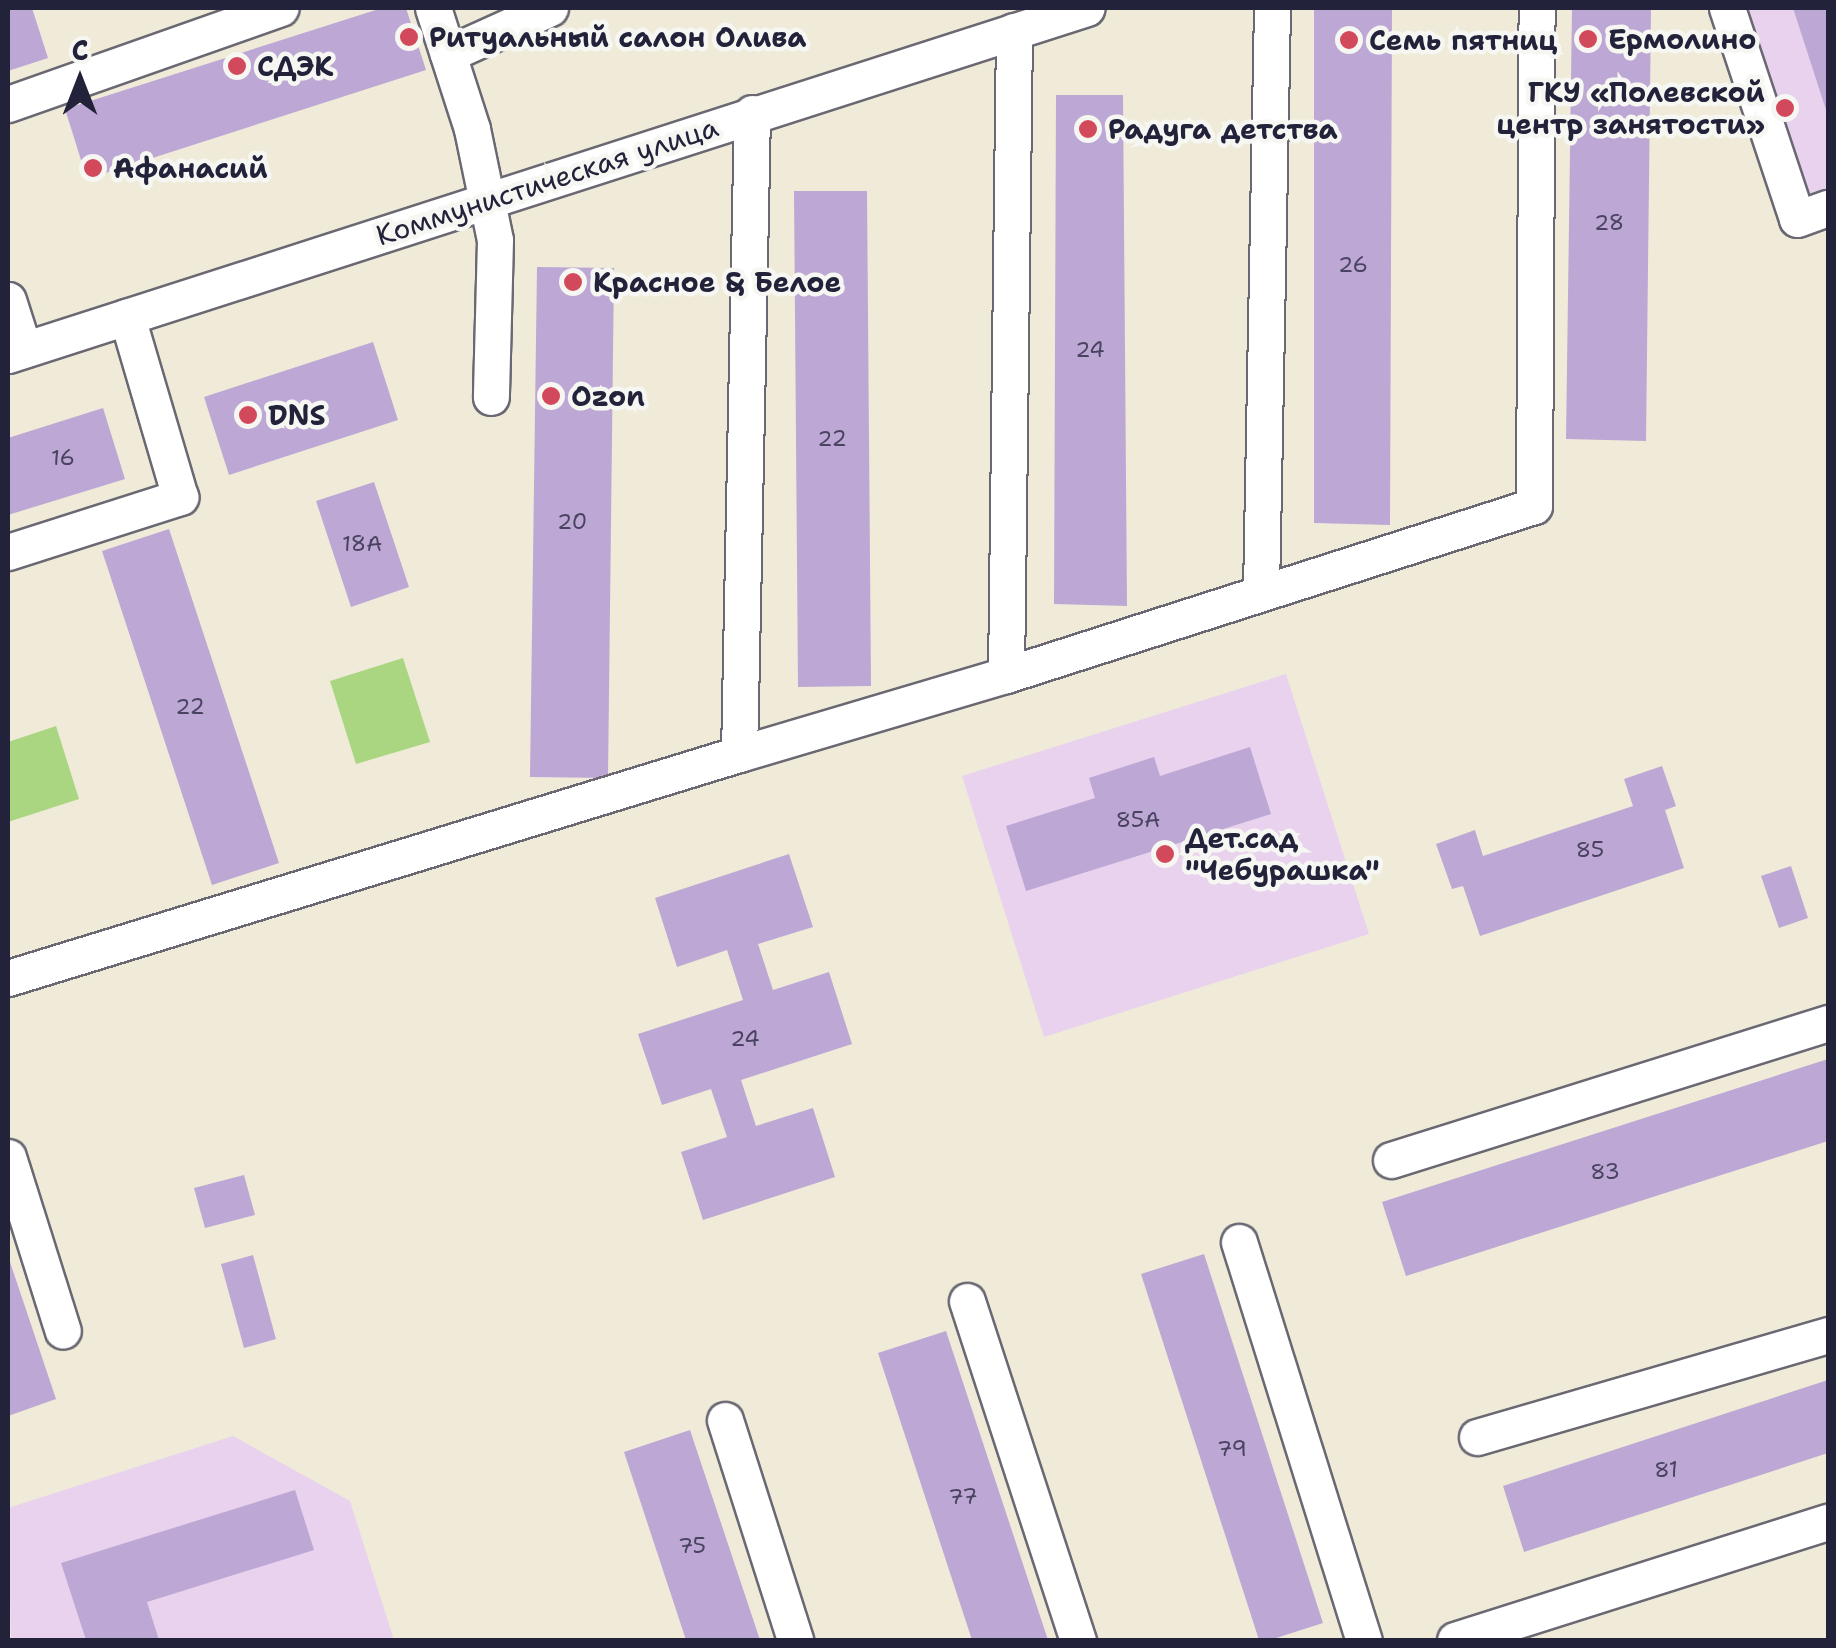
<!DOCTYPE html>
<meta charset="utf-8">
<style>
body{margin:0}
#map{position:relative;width:1836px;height:1648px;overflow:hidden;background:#f0ebd9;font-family:"Shantell Sans",sans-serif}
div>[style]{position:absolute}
.built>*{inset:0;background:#e8d2ee}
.green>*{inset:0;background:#aad581}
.building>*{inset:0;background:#bda7d4}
.roads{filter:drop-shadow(2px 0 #6a6872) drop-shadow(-2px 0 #6a6872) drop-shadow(0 2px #6a6872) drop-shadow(0 -2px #6a6872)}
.minor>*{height:35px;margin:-17.5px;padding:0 17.5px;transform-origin:17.5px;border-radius:17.5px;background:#fff}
.dots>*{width:28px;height:28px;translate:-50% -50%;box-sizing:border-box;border:5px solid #f6f6f2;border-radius:50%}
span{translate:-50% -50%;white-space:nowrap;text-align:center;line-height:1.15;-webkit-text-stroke:9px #f6f6f2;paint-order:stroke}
.number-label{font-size:22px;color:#494361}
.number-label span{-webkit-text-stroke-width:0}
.poi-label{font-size:28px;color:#22223b;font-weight:700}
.left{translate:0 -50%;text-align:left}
.right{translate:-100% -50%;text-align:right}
.street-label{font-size:28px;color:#22223b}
.frame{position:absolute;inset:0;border:10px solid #22223b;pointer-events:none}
.north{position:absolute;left:30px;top:30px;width:100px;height:100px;-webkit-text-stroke:8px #f6f6f2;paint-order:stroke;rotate:0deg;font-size:28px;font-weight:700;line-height:40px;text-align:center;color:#22223b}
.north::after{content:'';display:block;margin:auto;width:35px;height:45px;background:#22223b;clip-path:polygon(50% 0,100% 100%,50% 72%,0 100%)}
</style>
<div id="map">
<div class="built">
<div style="clip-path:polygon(1708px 8px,1828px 8px,1828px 208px,1780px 224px)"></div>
<div style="clip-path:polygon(1286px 674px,1369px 934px,1044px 1037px,962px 776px)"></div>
<div style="clip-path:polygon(233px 1436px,350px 1501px,394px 1640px,11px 1640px,8px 1508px)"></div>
</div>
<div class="green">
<div style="clip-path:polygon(403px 658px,430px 742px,356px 764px,330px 681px)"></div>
<div style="clip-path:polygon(56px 726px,79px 799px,8px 822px,8px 742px)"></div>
</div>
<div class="building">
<div style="clip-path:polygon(8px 8px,32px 8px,48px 58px,8px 71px)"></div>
<div style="clip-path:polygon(382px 8px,406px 8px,426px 70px,87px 179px,65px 109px)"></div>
<div style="clip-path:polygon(1314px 8px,1392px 8px,1390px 525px,1314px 523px)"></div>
<div style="clip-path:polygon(1572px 8px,1651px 8px,1646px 441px,1566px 439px)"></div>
<div style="clip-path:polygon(1793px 8px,1828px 8px,1828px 116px)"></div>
<div style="clip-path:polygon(1056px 95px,1123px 95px,1127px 606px,1054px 604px)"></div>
<div style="clip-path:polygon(794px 191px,867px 191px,871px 686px,798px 687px)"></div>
<div style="clip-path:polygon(537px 267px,614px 268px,608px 778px,530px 777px)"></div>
<div style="clip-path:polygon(373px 342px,398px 420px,229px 475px,204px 397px)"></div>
<div style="clip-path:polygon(103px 408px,125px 479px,8px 515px,8px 438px)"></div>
<div style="clip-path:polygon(374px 482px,409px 587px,351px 607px,316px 501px)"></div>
<div style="clip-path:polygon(169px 529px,279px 863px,212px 885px,102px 551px)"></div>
<div style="clip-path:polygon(1250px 747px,1271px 814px,1026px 891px,1006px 826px,1095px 798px,1089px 778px,1154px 757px,1160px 776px)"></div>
<div style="clip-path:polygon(1662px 766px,1676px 806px,1665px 810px,1684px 868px,1480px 936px,1463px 886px,1452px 889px,1436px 844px,1475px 830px,1483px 856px,1633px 806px,1624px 779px)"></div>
<div style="clip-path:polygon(789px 854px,813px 927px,758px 944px,773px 990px,829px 972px,852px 1044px,741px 1080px,756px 1126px,813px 1108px,835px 1177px,703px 1220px,681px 1152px,727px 1137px,711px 1089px,662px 1105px,638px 1034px,743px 1000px,727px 950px,677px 967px,655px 898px)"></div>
<div style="clip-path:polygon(1791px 866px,1808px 918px,1779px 928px,1761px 876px)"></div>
<div style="clip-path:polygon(1828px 1059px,1828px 1141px,1406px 1276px,1382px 1202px)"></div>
<div style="clip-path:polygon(244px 1175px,255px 1215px,205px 1228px,194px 1188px)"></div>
<div style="clip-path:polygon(1204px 1254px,1323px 1623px,1270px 1640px,1259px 1640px,1141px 1274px)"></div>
<div style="clip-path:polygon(253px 1255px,276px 1339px,244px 1348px,221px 1264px)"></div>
<div style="clip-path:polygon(8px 1256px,56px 1399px,8px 1416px)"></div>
<div style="clip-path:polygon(946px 1331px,1048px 1640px,972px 1640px,878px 1353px)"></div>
<div style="clip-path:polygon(1828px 1380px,1828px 1453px,1524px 1552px,1503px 1486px)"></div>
<div style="clip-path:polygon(690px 1430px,760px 1640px,686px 1640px,624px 1452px)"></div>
<div style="clip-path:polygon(295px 1490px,314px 1550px,147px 1602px,159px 1640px,86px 1640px,61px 1563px)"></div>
</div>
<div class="roads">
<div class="minor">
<div style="left:433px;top:8px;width:127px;rotate:72.1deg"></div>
<div style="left:472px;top:129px;width:113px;rotate:78.3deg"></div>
<div style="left:495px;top:240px;width:157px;rotate:91.5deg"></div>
<div style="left:1727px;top:8px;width:222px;rotate:71.6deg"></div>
<div style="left:1797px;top:219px;width:33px;rotate:-20deg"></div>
<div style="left:1014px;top:31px;width:644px;rotate:90.71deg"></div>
<div style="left:1006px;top:675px;width:554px;rotate:-17.75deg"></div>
<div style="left:1534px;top:506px;width:498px;rotate:-89.7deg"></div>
<div style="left:448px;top:54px;width:112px;rotate:-24.3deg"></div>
<div style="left:8px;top:104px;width:289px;rotate:-19.4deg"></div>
<div style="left:752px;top:113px;width:641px;rotate:91.16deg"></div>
<div style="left:739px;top:754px;width:278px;rotate:-16.5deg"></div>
<div style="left:8px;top:300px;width:52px;rotate:72.3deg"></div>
<div style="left:8px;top:355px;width:1133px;rotate:-17.83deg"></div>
<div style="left:8px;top:552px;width:181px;rotate:-17.7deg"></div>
<div style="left:180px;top:497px;width:188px;rotate:-106.4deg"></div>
<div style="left:1261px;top:591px;width:583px;rotate:-88.92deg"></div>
<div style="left:8px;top:978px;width:765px;rotate:-17.04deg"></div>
<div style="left:8px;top:1157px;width:182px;rotate:72.5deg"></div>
<div style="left:1391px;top:1160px;width:458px;rotate:-17.4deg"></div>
<div style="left:1239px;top:1242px;width:417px;rotate:72.6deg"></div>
<div style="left:967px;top:1301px;width:357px;rotate:71.9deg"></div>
<div style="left:725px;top:1420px;width:231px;rotate:72.3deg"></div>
<div style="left:1477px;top:1437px;width:366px;rotate:-16.2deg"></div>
<div style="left:1455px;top:1640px;width:391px;rotate:-17.6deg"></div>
</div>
</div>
<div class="dots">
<div style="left:409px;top:37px;background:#d1495b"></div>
<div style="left:1588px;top:39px;background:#d1495b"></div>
<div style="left:1349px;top:40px;background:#d1495b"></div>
<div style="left:237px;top:66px;background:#d1495b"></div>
<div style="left:1785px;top:108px;background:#d1495b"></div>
<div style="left:1088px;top:129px;background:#d1495b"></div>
<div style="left:93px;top:168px;background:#d1495b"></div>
<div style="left:573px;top:282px;background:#d1495b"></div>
<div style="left:551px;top:396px;background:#d1495b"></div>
<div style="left:248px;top:415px;background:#d1495b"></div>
<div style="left:1165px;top:854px;background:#d1495b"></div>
</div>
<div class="number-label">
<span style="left:1609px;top:223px">28</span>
<span style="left:1353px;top:265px">26</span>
<span style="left:1090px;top:350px">24</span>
<span style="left:832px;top:439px">22</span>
<span style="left:63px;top:458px">16</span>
<span style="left:572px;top:522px">20</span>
<span style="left:362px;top:544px">18А</span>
<span style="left:190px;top:707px">22</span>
<span style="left:1138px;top:820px">85А</span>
<span style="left:1590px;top:850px">85</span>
<span style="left:745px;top:1039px">24</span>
<span style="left:1605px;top:1172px">83</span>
<span style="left:1232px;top:1449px">79</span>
<span style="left:1666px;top:1470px">81</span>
<span style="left:963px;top:1497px">77</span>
<span style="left:692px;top:1546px">75</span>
</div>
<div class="poi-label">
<span class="left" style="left:429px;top:37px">Ритуальный салон Олива</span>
<span class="left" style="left:1608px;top:39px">Ермолино</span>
<span class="left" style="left:1369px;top:40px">Семь пятниц</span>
<span class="left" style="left:257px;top:66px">СДЭК</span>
<span class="right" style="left:1765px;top:108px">ГКУ «Полевской<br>центр занятости»</span>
<span class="left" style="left:1108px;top:129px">Радуга детства</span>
<span class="left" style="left:113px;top:168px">Афанасий</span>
<span class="left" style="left:593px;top:282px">Красное &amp; Белое</span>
<span class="left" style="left:571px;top:396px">Ozon</span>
<span class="left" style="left:268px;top:415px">DNS</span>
<span class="left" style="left:1185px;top:854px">Дет.сад<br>"Чебурашка"</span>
</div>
<div class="street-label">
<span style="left:547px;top:181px;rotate:-18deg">Коммунистическая улица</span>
</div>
<div class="frame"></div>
<div class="north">С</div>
</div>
